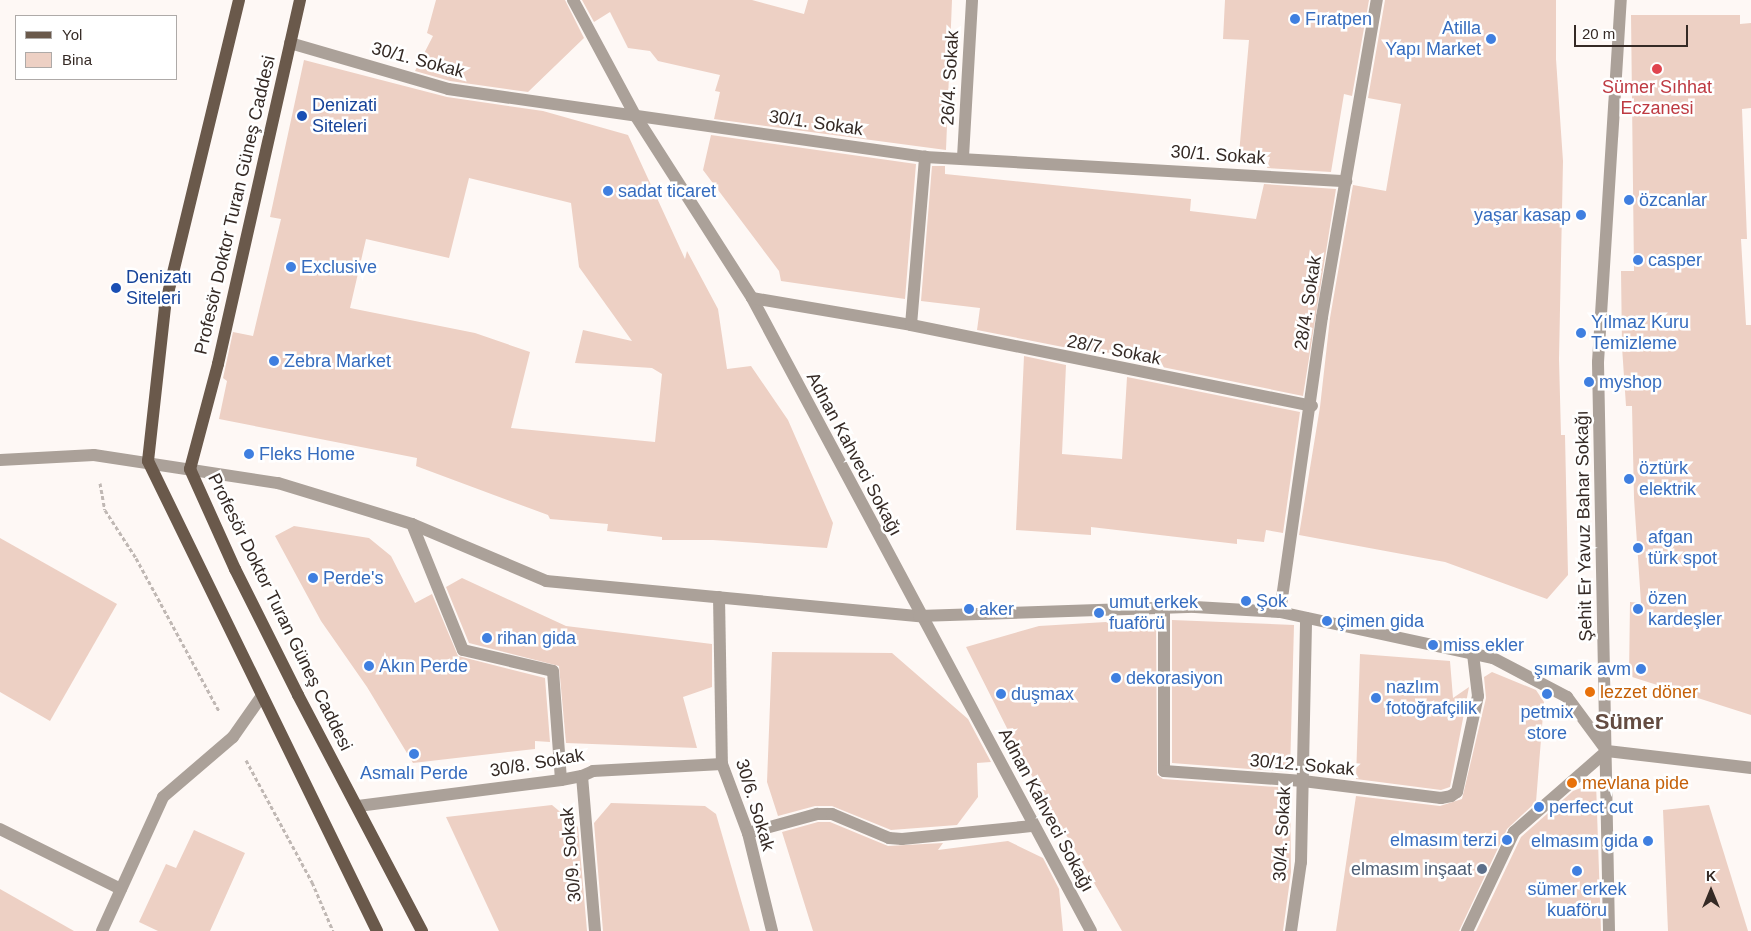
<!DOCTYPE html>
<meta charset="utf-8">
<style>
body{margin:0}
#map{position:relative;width:1751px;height:931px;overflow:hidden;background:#fef8f5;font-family:Arial,sans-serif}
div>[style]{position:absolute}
.building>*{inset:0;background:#edd0c4}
.path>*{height:3px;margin-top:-1.5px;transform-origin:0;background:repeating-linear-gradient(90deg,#c0b8b4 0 4px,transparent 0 6.5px)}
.minor>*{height:12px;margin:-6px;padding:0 6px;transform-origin:6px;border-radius:6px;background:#aba199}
.major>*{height:12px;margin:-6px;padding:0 6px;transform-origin:6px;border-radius:6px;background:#6a594b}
.dots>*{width:14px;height:14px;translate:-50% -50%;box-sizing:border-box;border:2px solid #fff;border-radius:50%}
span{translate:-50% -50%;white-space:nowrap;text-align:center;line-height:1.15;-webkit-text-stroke:5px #fff;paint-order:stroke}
.shop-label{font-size:18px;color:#366cbe}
.left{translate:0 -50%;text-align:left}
.right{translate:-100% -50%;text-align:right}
.street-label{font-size:18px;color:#352a25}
.health-label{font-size:18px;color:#be3a42}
.transit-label{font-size:18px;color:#164399}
.food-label{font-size:18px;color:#c56008}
.service-label{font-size:18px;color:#4e5e75}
.district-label{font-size:22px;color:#644c41;font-weight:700}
.legend{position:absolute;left:15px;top:15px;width:162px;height:65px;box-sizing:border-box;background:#fff;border:1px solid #aeaaa8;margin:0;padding:6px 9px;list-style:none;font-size:15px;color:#352a25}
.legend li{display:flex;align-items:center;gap:10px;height:25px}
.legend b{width:25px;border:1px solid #aeaaa8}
.north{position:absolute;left:1686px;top:866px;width:50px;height:50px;-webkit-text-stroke:4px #fff;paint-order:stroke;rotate:0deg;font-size:14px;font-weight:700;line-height:20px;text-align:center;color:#352a25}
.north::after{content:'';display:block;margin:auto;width:18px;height:22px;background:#352a25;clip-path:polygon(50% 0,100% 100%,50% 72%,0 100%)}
.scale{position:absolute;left:1574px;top:25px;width:114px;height:22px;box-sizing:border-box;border:2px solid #352a25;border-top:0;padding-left:6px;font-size:15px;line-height:18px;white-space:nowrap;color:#352a25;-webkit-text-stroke:4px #fff;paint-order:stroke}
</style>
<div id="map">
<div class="building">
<div style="clip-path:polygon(436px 0,565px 0,584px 38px,528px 92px,450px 81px,415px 71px,433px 36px,427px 33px)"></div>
<div style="clip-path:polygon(582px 0,752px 0,804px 14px,808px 0,952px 0,946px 150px,714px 119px,720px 92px,715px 91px,720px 75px,658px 61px,650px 51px,628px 48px,610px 12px,594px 22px)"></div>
<div style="clip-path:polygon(1225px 0,1369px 0,1352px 96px,1344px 94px,1331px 172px,1267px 168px,1270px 157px,1239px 154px,1249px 40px,1223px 39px)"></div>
<div style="clip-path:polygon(1385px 0,1556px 0,1556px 59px,1563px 161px,1559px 359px,1561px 435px,1565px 435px,1568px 575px,1547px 599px,1445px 562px,1299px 535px,1320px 407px,1330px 318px,1353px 185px,1386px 191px,1401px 104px,1368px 98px)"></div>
<div style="clip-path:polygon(1631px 15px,1740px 15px,1740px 24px,1751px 23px,1751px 108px,1742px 109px,1747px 239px,1741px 239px,1746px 325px,1751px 325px,1751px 715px,1629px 676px,1630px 602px,1641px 603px,1634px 498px,1632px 406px,1626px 406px,1622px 347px,1621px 271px,1634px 271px)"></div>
<div style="clip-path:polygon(evenodd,304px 60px,447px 97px,543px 111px,628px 135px,685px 259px,687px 251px,718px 309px,727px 369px,751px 366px,788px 420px,833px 523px,827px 548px,713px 540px,662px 540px,662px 537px,607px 531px,608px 524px,550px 519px,548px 515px,416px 466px,417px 458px,219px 419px,227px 381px,223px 378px,233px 332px,253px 336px,281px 219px,270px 217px,304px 60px,469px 178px,571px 203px,579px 267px,632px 341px,583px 330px,575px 363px,652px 368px,662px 374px,655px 442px,511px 428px,530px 352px,475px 333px,350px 308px,366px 239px,449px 258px,469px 178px)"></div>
<div style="clip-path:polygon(711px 135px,916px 164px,905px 299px,781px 281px,779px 271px,703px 170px)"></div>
<div style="clip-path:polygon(932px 166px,945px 166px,945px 174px,1191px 199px,1190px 211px,1256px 219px,1264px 184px,1336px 189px,1303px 396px,1128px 360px,1128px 355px,1068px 348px,977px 330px,980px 308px,921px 301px)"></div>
<div style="clip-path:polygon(1024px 356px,1066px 365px,1062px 454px,1122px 459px,1127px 377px,1300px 412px,1283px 533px,1266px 530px,1264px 542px,1237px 539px,1237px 544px,1091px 527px,1091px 535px,1016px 530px)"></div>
<div style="clip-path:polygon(294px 526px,369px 538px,391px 556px,415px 603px,432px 594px,458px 656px,545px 678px,550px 742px,535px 741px,535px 749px,413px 763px,367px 687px,321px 621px,275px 536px)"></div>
<div style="clip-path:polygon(0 538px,117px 604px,50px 721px,0 692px)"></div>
<div style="clip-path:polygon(462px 578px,566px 626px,712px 644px,712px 687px,683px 697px,697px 748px,566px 743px,559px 666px,469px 643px,446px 587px)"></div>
<div style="clip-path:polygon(1156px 619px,1157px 775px,1163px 779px,1290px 788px,1291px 872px,1283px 931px,1122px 931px,1025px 764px,966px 647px,1039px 626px)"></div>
<div style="clip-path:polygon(1172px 620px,1294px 625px,1290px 772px,1172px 763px)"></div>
<div style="clip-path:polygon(772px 652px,892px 653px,968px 719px,991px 762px,977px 763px,978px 797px,957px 825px,891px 830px,832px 806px,815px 806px,778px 816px,767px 782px)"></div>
<div style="clip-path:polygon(1360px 654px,1450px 661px,1453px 698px,1469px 687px,1450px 787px,1441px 790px,1356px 779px)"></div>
<div style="clip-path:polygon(1492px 672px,1536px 690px,1544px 702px,1536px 802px,1507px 829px,1459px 931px,1336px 931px,1356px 796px,1440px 806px,1462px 799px,1486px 698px,1484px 677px)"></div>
<div style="clip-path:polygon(1596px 782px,1601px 931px,1476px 931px,1521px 837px,1573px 791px)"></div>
<div style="clip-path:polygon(611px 803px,705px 806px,716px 814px,750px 931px,603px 931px,594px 823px)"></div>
<div style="clip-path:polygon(552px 805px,578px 827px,587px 931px,499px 931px,446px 817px)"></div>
<div style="clip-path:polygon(1709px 805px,1748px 931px,1668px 931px,1663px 810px)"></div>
<div style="clip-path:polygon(818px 822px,830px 822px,888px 846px,943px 843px,938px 850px,1008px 841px,1043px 858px,1059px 889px,1063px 931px,813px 931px,782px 832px)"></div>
<div style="clip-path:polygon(194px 830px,245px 853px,210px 931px,158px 931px,139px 922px,166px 864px,176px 868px)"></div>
<div style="clip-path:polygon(0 889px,74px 931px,0 931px)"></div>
</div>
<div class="path">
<div style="left:100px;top:483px;width:27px;rotate:80deg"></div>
<div style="left:105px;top:510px;width:57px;rotate:57.1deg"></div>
<div style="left:136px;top:558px;width:174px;rotate:61.5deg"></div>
<div style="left:246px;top:760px;width:139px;rotate:61.6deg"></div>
<div style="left:312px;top:882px;width:53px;rotate:66.8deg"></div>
</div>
<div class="minor">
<div style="left:573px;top:0;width:131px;rotate:61.7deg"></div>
<div style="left:635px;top:115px;width:217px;rotate:57.4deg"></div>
<div style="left:752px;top:298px;width:718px;rotate:61.83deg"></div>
<div style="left:290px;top:43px;width:165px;rotate:16.2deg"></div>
<div style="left:448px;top:89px;width:482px;rotate:8.1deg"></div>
<div style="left:925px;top:157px;width:422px;rotate:3.3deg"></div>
<div style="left:963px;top:157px;width:157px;rotate:-86.7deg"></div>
<div style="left:752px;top:298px;width:161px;rotate:9.6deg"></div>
<div style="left:911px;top:325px;width:169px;rotate:-85.2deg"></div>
<div style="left:911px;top:325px;width:409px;rotate:11.4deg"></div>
<div style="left:0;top:460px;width:94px;rotate:-3deg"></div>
<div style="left:94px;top:455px;width:186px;rotate:8.7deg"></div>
<div style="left:278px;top:483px;width:140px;rotate:17deg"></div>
<div style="left:412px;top:524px;width:146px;rotate:23deg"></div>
<div style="left:546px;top:581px;width:375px;rotate:5.4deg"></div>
<div style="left:919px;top:616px;width:276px;rotate:-1.9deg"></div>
<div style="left:1195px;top:607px;width:85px;rotate:3.4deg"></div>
<div style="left:1280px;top:612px;width:218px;rotate:12.2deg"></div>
<div style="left:1493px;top:658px;width:84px;rotate:27.8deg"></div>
<div style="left:1567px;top:697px;width:67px;rotate:53.5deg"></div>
<div style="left:412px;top:524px;width:136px;rotate:68deg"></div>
<div style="left:463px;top:650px;width:92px;rotate:13.1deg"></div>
<div style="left:553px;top:671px;width:109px;rotate:85.8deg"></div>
<div style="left:719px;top:597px;width:167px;rotate:89deg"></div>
<div style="left:722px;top:764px;width:74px;rotate:69.4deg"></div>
<div style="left:748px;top:833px;width:101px;rotate:76.2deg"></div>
<div style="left:1164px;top:607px;width:164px;rotate:90deg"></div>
<div style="left:1164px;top:771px;width:139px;rotate:4.1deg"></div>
<div style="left:1303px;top:781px;width:139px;rotate:7deg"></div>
<div style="left:1441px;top:798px;width:10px;rotate:-11deg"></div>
<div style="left:1451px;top:796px;width:7px;rotate:-34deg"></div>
<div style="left:1457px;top:792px;width:98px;rotate:-77.7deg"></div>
<div style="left:1478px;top:696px;width:42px;rotate:-96.8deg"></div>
<div style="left:1280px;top:612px;width:298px;rotate:-81.9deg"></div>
<div style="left:1322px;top:317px;width:322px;rotate:-80.2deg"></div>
<div style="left:1607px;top:751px;width:145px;rotate:6.7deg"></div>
<div style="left:582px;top:776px;width:156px;rotate:85.2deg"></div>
<div style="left:358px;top:806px;width:205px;rotate:-7.3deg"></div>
<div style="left:561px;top:780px;width:21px;rotate:-11deg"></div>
<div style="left:582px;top:776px;width:12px;rotate:-24deg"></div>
<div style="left:593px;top:771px;width:129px;rotate:-3.1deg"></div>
<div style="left:0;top:829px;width:135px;rotate:26.4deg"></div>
<div style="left:748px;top:833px;width:72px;rotate:-15.4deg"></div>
<div style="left:817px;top:814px;width:15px"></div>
<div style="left:832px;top:814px;width:62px;rotate:22.8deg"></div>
<div style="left:889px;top:838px;width:13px;rotate:4deg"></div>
<div style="left:902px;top:839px;width:132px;rotate:-5.7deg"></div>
<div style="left:102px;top:931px;width:147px;rotate:-65.5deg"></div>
<div style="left:163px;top:797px;width:92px;rotate:-40.6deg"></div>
<div style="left:233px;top:737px;width:49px;rotate:-55deg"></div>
<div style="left:1291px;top:931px;width:70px;rotate:-81.8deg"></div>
<div style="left:1301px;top:862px;width:244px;rotate:-88.8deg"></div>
<div style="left:1467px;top:931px;width:110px;rotate:-64.6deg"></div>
<div style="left:1514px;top:832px;width:123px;rotate:-41.1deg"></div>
<div style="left:1609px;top:931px;width:569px;rotate:-91.11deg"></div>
<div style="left:1598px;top:362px;width:363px;rotate:-86.4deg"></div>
</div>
<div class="major">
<div style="left:239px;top:0;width:316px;rotate:103.6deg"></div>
<div style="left:165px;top:307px;width:155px;rotate:96.3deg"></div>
<div style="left:148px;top:461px;width:523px;rotate:64.02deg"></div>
<div style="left:300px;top:0;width:373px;rotate:102.7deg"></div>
<div style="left:218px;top:364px;width:109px;rotate:104.9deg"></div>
<div style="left:190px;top:469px;width:110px;rotate:65.8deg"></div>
<div style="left:235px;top:569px;width:141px;rotate:63.4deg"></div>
<div style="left:298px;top:695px;width:267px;rotate:62.3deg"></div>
</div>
<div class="dots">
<div style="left:1295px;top:19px;background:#3f7fe0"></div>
<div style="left:1491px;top:39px;background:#3f7fe0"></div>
<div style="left:1657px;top:69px;background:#e0444e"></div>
<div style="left:302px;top:116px;background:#1a4fb4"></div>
<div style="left:608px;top:191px;background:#3f7fe0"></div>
<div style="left:1629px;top:200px;background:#3f7fe0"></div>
<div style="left:1581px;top:215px;background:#3f7fe0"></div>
<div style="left:1638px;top:260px;background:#3f7fe0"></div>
<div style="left:291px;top:267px;background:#3f7fe0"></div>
<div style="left:116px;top:288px;background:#1a4fb4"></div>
<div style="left:1581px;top:333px;background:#3f7fe0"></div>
<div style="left:274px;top:361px;background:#3f7fe0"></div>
<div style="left:1589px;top:382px;background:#3f7fe0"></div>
<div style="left:249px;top:454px;background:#3f7fe0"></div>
<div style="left:1629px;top:479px;background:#3f7fe0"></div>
<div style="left:1638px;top:548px;background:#3f7fe0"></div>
<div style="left:313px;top:578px;background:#3f7fe0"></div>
<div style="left:1246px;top:601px;background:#3f7fe0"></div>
<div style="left:969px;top:609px;background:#3f7fe0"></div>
<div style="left:1638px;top:609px;background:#3f7fe0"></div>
<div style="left:1099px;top:613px;background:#3f7fe0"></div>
<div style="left:1327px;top:621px;background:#3f7fe0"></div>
<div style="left:487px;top:638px;background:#3f7fe0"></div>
<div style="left:1433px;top:645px;background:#3f7fe0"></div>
<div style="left:369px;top:666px;background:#3f7fe0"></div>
<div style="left:1641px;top:669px;background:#3f7fe0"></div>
<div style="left:1116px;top:678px;background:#3f7fe0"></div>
<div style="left:1590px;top:692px;background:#e8710a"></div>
<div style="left:1001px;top:694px;background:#3f7fe0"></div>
<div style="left:1547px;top:694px;background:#3f7fe0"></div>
<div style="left:1376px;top:698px;background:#3f7fe0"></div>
<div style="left:414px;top:754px;background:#3f7fe0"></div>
<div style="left:1572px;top:783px;background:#e8710a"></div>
<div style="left:1539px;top:807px;background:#3f7fe0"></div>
<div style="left:1507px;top:840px;background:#3f7fe0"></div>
<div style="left:1648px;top:841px;background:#3f7fe0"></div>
<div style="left:1482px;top:869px;background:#5c6f8a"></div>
<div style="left:1577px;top:871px;background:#3f7fe0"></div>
</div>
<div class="shop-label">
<span class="left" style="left:1305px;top:19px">Fıratpen</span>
<span class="right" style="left:1481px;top:39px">Atilla<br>Yapı Market</span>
<span class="left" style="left:618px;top:191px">sadat ticaret</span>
<span class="left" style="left:1639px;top:200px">özcanlar</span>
<span class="right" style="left:1571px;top:215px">yaşar kasap</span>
<span class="left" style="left:1648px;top:260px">casper</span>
<span class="left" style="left:301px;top:267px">Exclusive</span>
<span class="left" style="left:1591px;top:333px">Yılmaz Kuru<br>Temizleme</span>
<span class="left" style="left:284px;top:361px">Zebra Market</span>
<span class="left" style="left:1599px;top:382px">myshop</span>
<span class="left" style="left:259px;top:454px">Fleks Home</span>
<span class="left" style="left:1639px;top:479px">öztürk<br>elektrik</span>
<span class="left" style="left:1648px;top:548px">afgan<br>türk spot</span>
<span class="left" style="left:323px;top:578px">Perde's</span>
<span class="left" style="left:1648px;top:609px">özen<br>kardeşler</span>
<span class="left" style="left:1256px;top:601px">Şok</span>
<span class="left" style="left:1109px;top:613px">umut erkek<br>fuaförü</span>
<span class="left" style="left:979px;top:609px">aker</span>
<span class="left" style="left:1337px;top:621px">çimen gida</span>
<span class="left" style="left:497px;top:638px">rihan gida</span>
<span class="left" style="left:1443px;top:645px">miss ekler</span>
<span class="left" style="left:379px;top:666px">Akın Perde</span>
<span class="right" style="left:1631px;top:669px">şımarik avm</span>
<span class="left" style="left:1126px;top:678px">dekorasiyon</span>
<span class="left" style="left:1386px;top:698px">nazlım<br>fotoğrafçilik</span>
<span class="left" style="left:1011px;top:694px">duşmax</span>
<span style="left:1547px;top:723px">petmix<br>store</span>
<span style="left:414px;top:773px">Asmalı Perde</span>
<span class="left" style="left:1549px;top:807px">perfect cut</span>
<span class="right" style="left:1497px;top:840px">elmasım terzi</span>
<span class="right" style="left:1638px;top:841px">elmasım gida</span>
<span style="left:1577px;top:900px">sümer erkek<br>kuaföru</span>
</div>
<div class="street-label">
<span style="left:418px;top:60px;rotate:15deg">30/1. Sokak</span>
<span style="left:950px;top:78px;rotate:-87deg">26/4. Sokak</span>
<span style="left:816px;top:123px;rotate:8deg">30/1. Sokak</span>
<span style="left:1218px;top:155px;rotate:4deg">30/1. Sokak</span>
<span style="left:235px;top:205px;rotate:-77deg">Profesör Doktor Turan Güneş Caddesi</span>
<span style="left:1308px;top:303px;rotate:-81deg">28/4. Sokak</span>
<span style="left:1114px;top:350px;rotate:11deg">28/7. Sokak</span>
<span style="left:854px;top:454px;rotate:62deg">Adnan Kahveci Sokağı</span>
<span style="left:1584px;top:526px;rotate:-91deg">Şehit Er Yavuz Bahar Sokağı</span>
<span style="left:280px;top:612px;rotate:64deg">Profesör Doktor Turan Güneş Caddesi</span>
<span style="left:537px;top:763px;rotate:-10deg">30/8. Sokak</span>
<span style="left:1302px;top:765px;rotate:5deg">30/12. Sokak</span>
<span style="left:755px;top:805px;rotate:73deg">30/6. Sokak</span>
<span style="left:1046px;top:810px;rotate:62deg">Adnan Kahveci Sokağı</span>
<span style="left:1282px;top:834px;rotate:-87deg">30/4. Sokak</span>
<span style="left:571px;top:855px;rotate:-95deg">30/9. Sokak</span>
</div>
<div class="health-label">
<span style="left:1657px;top:98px">Sümer Sıhhat<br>Eczanesi</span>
</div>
<div class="transit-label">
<span class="left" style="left:312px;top:116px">Denizati<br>Siteleri</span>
<span class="left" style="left:126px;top:288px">Denizatı<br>Siteleri</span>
</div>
<div class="food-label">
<span class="left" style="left:1600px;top:692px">lezzet döner</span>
<span class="left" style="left:1582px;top:783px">mevlana pide</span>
</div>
<div class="service-label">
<span class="right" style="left:1472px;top:869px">elmasım inşaat</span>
</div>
<div class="district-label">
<span style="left:1629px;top:722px">Sümer</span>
</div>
<ul class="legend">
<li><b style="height:6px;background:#6a594b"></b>Yol</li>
<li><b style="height:14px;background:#edd0c4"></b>Bina</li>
</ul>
<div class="north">K</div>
<div class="scale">20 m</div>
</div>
